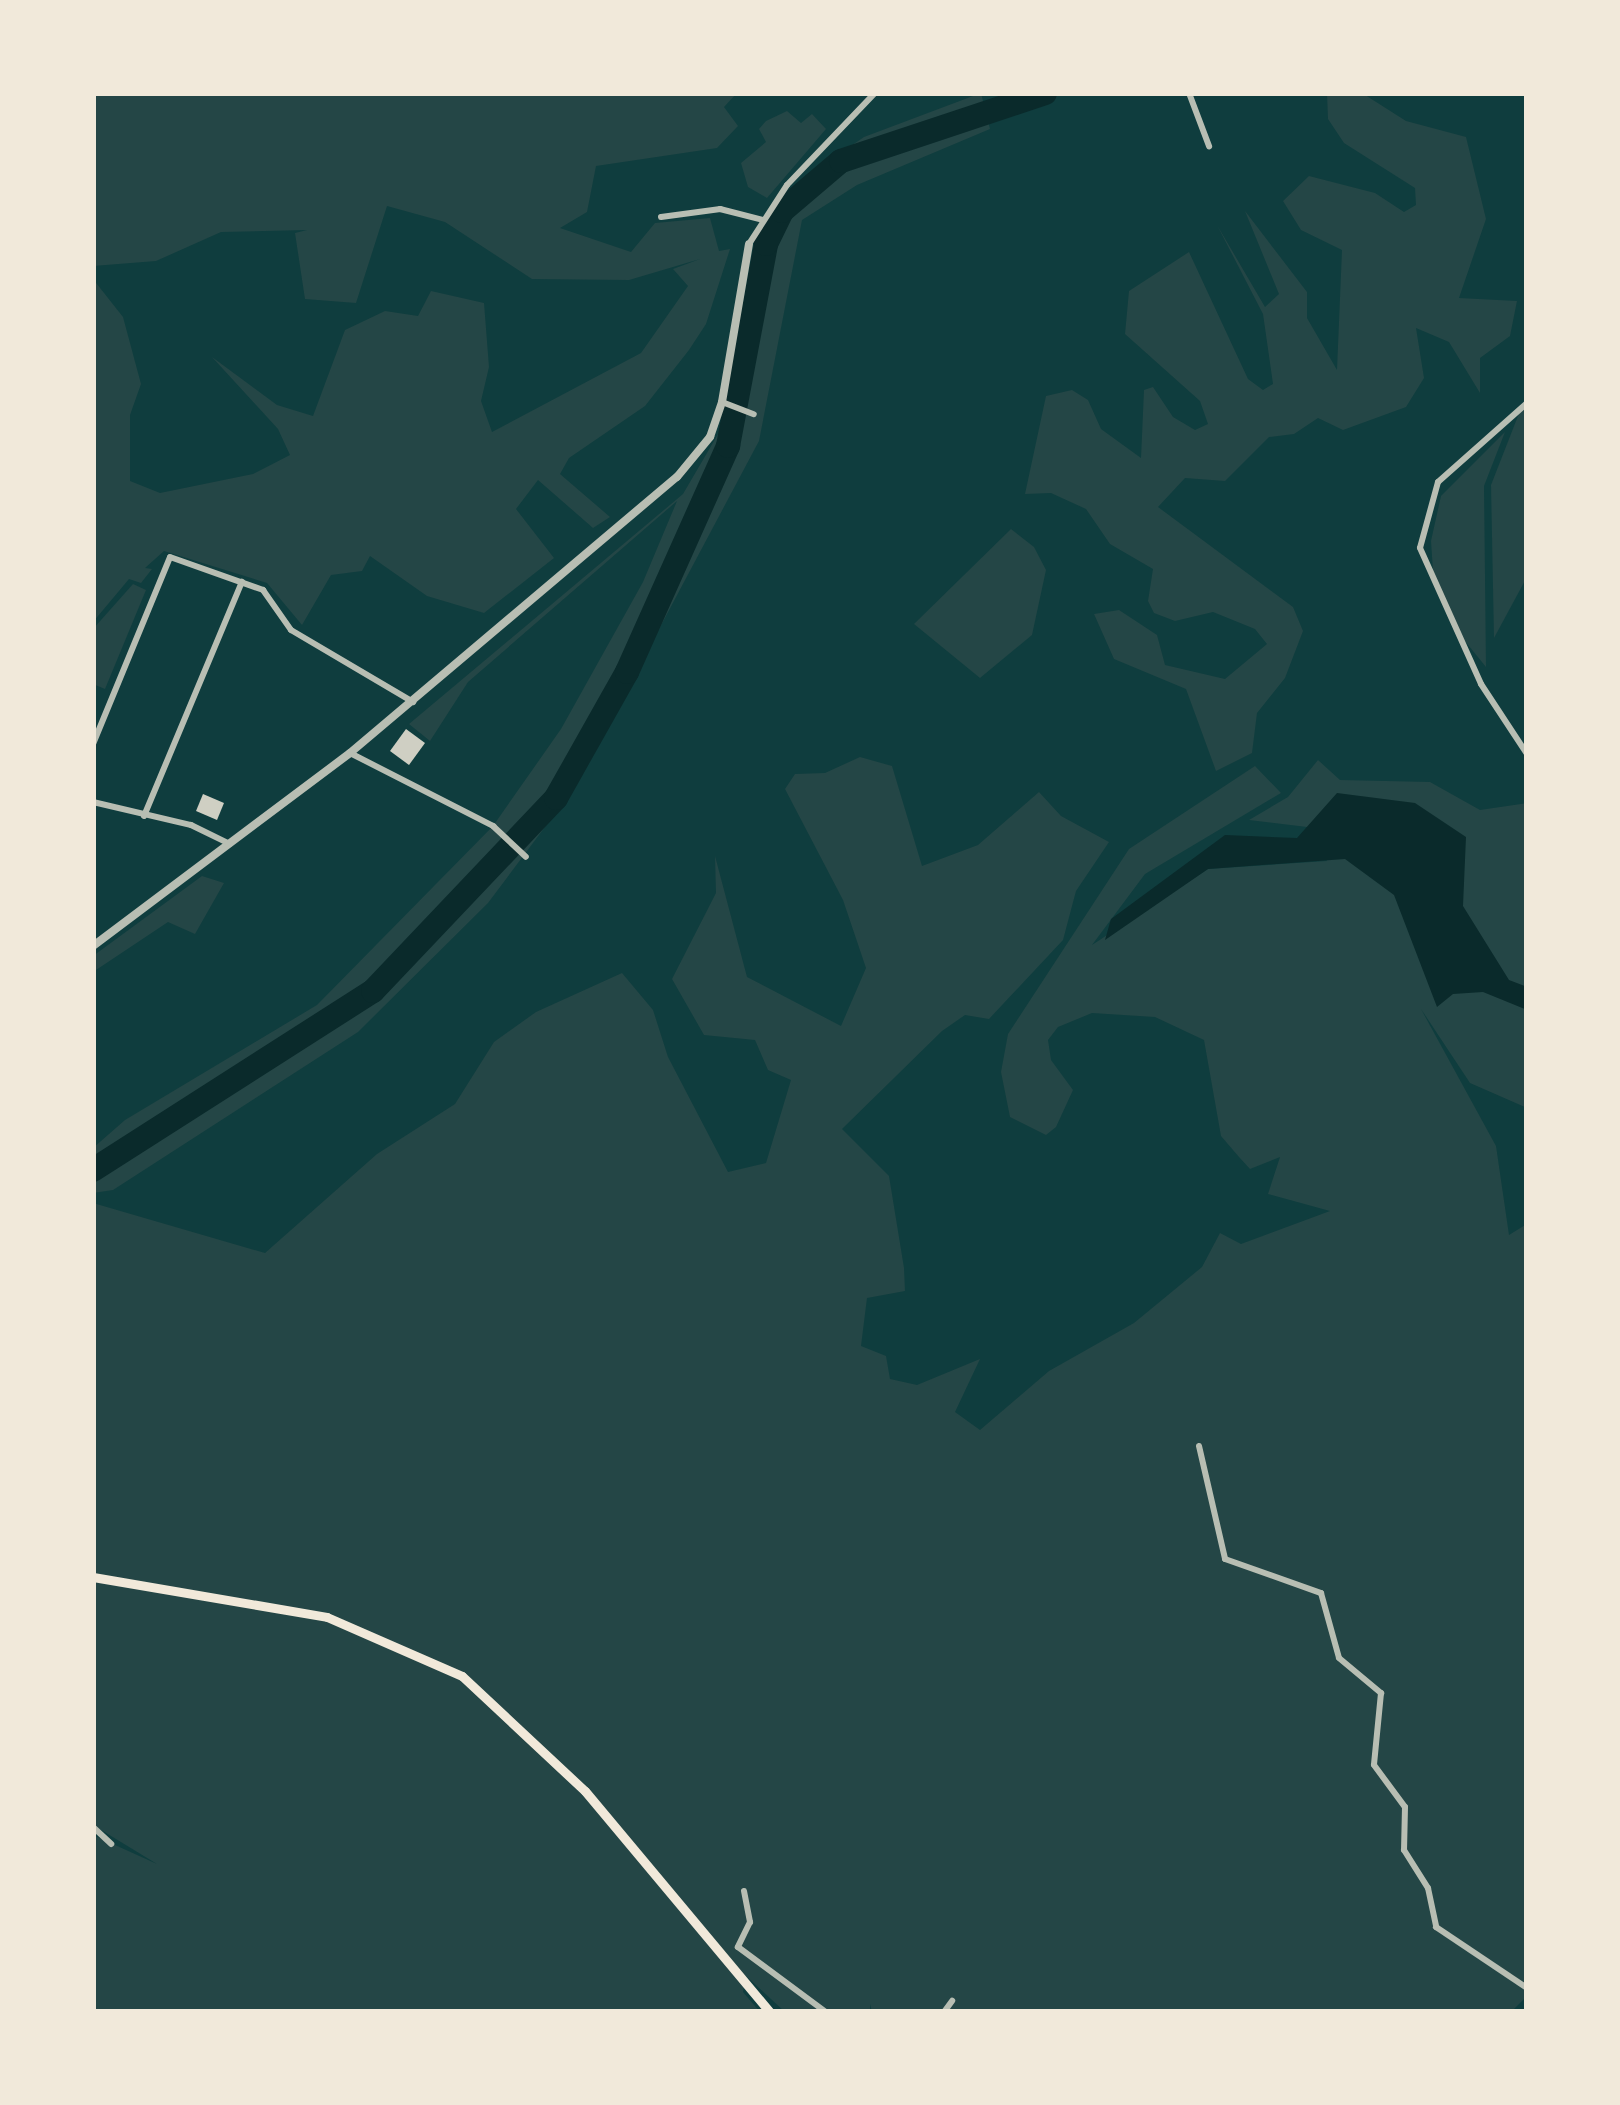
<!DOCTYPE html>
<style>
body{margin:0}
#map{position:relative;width:1620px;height:2105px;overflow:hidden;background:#0f3d3e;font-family:"Titillium Web",sans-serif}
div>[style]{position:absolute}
.green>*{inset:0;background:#244646}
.water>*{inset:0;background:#0a2a2b}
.river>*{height:24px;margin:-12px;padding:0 12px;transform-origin:12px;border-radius:12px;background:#0a2a2b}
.building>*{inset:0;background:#cfcfc3}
.minor>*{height:6px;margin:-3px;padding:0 3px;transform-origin:3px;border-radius:3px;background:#b8beb3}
.tertiary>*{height:8px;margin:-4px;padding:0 4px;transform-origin:4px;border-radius:4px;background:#b8beb3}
.primary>*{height:9px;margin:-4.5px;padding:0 4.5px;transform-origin:4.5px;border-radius:4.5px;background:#f1e9da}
span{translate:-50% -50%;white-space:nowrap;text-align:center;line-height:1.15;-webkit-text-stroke:9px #f1e9da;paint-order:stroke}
.frame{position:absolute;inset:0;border:96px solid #f1e9da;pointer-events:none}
</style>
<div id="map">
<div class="green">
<div style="clip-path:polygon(93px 93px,737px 93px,724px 107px,738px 126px,717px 148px,596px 166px,587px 212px,560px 228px,631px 252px,655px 223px,710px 218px,719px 251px,730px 249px,706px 324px,689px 350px,645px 406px,569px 458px,560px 474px,610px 517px,593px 528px,538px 480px,516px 509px,554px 558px,484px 613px,427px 596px,370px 556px,362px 571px,331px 575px,302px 625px,267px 583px,164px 551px,145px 568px,152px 569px,141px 583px,129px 579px,93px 622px,93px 279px,123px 317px,141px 384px,130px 415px,130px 481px,160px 493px,253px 474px,290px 455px,278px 429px,212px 357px,277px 405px,313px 416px,345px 330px,385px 311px,418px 316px,431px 291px,484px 303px,489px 367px,481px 401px,492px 432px,641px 353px,688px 286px,673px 269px,700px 259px,629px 280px,532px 279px,445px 222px,387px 206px,356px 303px,305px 299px,295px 233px,307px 230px,221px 232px,156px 261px,93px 266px)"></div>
<div style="clip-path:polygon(981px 93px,990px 129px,857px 185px,802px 220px,759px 441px,575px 787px,488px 903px,358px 1032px,113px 1190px,93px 1193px,93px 1148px,125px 1120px,317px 1005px,493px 826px,561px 729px,643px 582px,677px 501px,468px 682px,430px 741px,409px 724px,683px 494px,721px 429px,763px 229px,798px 182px,864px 137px)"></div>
<div style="clip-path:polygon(1327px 93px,1362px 93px,1406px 121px,1466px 137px,1486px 219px,1459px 298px,1517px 301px,1510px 336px,1480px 358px,1480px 393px,1449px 342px,1416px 328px,1424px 378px,1406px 407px,1343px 430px,1318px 418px,1294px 434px,1269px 437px,1225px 481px,1185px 478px,1158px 507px,1293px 607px,1303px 631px,1285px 678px,1257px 713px,1252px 753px,1216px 771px,1186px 689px,1114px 659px,1094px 614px,1119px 610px,1157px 635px,1165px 665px,1225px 679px,1267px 644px,1255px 629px,1213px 612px,1175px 621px,1154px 613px,1148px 601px,1153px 569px,1110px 544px,1086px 509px,1051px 493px,1025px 494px,1046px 396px,1072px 390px,1088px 400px,1101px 429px,1141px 458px,1144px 390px,1153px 387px,1173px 417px,1195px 430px,1208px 424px,1200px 401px,1125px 334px,1129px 291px,1189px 252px,1248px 379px,1263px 390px,1273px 384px,1263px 314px,1217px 225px,1265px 307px,1279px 294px,1245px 211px,1307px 292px,1307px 318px,1337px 370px,1342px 250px,1301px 230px,1283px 201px,1309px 176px,1375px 193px,1404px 212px,1416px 205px,1415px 188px,1344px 143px,1328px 119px)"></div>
<div style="clip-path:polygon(787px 111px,801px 123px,812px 114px,826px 129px,767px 198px,748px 187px,741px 163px,766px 142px,759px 129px,766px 121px)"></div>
<div style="clip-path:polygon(1527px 393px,1527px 577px,1494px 638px,1491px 485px)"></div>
<div style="clip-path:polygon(1505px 432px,1484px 486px,1486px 667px,1464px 640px,1433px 571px,1431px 541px,1441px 496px)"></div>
<div style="clip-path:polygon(1011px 529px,1034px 547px,1046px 570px,1032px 635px,980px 678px,914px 624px)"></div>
<div style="clip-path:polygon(133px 584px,146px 590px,105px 689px,93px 684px,93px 629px)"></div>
<div style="clip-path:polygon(860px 757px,892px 766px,922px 866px,978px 845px,1039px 792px,1061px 816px,1109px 842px,1076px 891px,1063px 940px,989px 1019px,965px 1015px,942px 1031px,842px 1129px,889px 1176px,904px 1268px,905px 1291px,867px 1298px,861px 1346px,886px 1356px,890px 1379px,917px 1385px,980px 1359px,955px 1412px,980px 1430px,1049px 1371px,1134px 1323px,1202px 1267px,1220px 1233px,1241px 1244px,1330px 1211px,1268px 1194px,1280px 1157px,1250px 1169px,1239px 1157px,1221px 1136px,1204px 1040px,1155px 1017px,1092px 1013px,1058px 1027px,1048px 1040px,1051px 1060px,1073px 1090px,1056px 1127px,1046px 1135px,1010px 1117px,1001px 1072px,1008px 1034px,1129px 849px,1255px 766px,1281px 793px,1145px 874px,1092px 945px,1208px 869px,1327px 861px,1307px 827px,1249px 820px,1288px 797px,1318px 760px,1340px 780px,1430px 782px,1480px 810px,1527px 803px,1527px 1108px,1470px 1083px,1421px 1009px,1496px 1146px,1509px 1235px,1527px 1224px,1527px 1996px,1511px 2012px,872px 2012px,870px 2004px,870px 2012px,785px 2012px,746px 1976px,743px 1992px,760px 2012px,93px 2012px,93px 1835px,157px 1864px,93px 1825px,93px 1203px,265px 1253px,377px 1154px,455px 1104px,494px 1042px,536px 1012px,622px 973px,653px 1010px,668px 1057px,728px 1172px,766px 1163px,791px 1080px,768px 1070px,755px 1040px,704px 1035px,672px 979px,716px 893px,715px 856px,747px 977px,841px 1026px,866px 968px,843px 900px,785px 789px,795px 774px,825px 773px)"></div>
<div style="clip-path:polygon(202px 876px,224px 883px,195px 934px,168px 922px,93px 972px,93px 956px)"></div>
</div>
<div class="water">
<div style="clip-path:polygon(1337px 793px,1415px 803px,1466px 837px,1463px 906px,1509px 980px,1527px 987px,1527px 1010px,1483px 992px,1453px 994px,1437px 1007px,1394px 895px,1345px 859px,1208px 869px,1105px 940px,1111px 919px,1225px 835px,1297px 838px)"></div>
</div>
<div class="river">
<div style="left:93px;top:1170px;width:332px;rotate:-32.6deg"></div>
<div style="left:373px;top:991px;width:266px;rotate:-46.5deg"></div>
<div style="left:556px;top:798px;width:145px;rotate:-60.6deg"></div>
<div style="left:627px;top:672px;width:248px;rotate:-65.9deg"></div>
<div style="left:728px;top:446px;width:206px;rotate:-79.3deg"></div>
<div style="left:766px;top:244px;width:37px;rotate:-64deg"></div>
<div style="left:782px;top:211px;width:77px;rotate:-40.3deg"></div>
<div style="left:841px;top:161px;width:215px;rotate:-18.4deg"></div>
</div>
<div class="building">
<div style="clip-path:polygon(406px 729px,425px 743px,409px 765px,390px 751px)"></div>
<div style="clip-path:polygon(203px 794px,224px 803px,217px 820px,196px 811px)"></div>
</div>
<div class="minor">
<div style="left:1189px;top:93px;width:57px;rotate:69.3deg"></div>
<div style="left:1527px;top:147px;width:37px;rotate:90deg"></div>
<div style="left:661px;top:217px;width:60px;rotate:-7.7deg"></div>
<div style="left:720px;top:209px;width:44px;rotate:14.3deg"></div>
<div style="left:749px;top:244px;width:70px;rotate:-57.2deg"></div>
<div style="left:787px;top:185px;width:127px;rotate:-46.3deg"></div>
<div style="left:722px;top:402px;width:34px;rotate:21deg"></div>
<div style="left:1527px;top:403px;width:119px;rotate:138.4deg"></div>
<div style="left:1438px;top:482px;width:68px;rotate:105.3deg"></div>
<div style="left:1420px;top:548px;width:149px;rotate:65.8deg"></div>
<div style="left:1481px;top:684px;width:84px;rotate:56.7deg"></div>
<div style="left:93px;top:744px;width:202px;rotate:-67.6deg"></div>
<div style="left:170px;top:557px;width:99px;rotate:19.5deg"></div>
<div style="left:263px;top:590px;width:49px;rotate:55deg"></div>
<div style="left:291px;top:630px;width:142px;rotate:30.5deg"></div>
<div style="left:350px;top:753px;width:161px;rotate:27deg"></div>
<div style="left:493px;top:826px;width:45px;rotate:43.2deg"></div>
<div style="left:93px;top:802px;width:101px;rotate:13.2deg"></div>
<div style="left:191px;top:825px;width:43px;rotate:26deg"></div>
<div style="left:144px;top:816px;width:254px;rotate:-67.3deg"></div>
<div style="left:1199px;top:1446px;width:116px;rotate:77deg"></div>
<div style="left:1225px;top:1559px;width:102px;rotate:19.5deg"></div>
<div style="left:1321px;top:1593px;width:67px;rotate:74.5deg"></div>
<div style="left:1339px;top:1658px;width:55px;rotate:39.8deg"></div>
<div style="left:1381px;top:1693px;width:72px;rotate:95.6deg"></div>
<div style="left:1374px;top:1765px;width:52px;rotate:53.6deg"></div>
<div style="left:1405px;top:1807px;width:43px;rotate:91.3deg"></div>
<div style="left:1404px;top:1850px;width:45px;rotate:57.7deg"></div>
<div style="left:1428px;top:1888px;width:40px;rotate:78deg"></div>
<div style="left:1436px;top:1927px;width:110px;rotate:33.8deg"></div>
<div style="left:93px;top:1827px;width:25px;rotate:43deg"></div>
<div style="left:744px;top:1891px;width:32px;rotate:79deg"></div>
<div style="left:750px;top:1922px;width:28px;rotate:116deg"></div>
<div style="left:738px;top:1947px;width:109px;rotate:36.5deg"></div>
<div style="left:944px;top:2012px;width:14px;rotate:-54deg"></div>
</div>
<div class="tertiary">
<div style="left:93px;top:946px;width:321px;rotate:-36.9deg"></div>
<div style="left:350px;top:753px;width:428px;rotate:-40.2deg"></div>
<div style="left:677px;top:477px;width:52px;rotate:-50.5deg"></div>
<div style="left:710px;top:437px;width:37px;rotate:-71deg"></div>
<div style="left:722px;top:402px;width:160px;rotate:-80.3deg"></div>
</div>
<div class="primary">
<div style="left:93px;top:1577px;width:237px;rotate:9.7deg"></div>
<div style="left:327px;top:1617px;width:147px;rotate:23.6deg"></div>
<div style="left:462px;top:1676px;width:168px;rotate:43.1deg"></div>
<div style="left:585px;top:1791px;width:288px;rotate:50.1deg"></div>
</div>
<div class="frame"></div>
</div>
